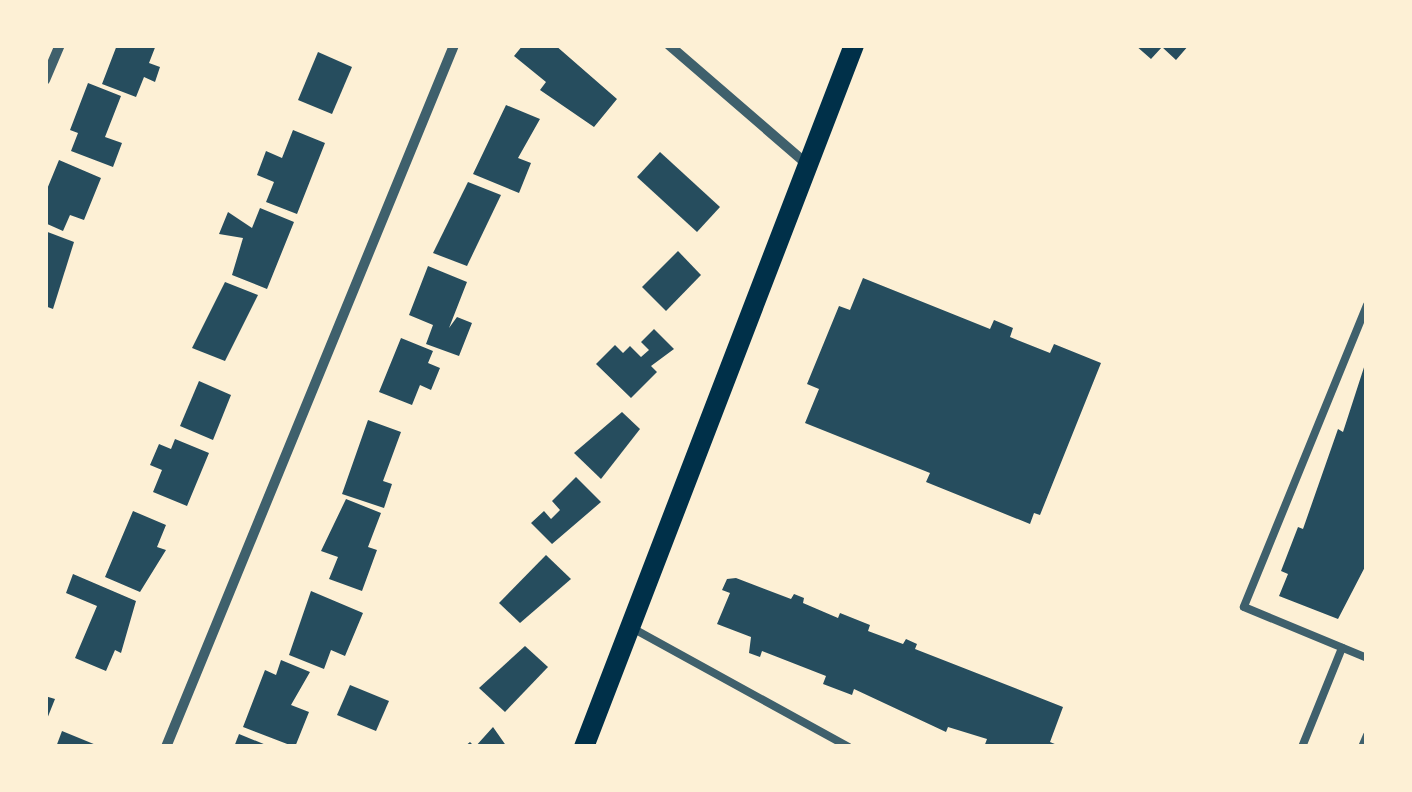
<!DOCTYPE html>
<style>
body{margin:0}
#map{position:relative;width:1412px;height:792px;overflow:hidden;background:#fdf0d5;font-family:"Titillium Web",sans-serif}
div>[style]{position:absolute}
.building>*{inset:0;background:#264d5e}
.service>*{height:8px;margin:-4px;padding:0 4px;transform-origin:4px;border-radius:4px;background:#3f606c}
.minor>*{height:10px;margin:-5px;padding:0 5px;transform-origin:5px;border-radius:5px;background:#3f606c}
.secondary>*{height:20px;margin:-10px;padding:0 10px;transform-origin:10px;border-radius:10px;background:#003049}
span{translate:-50% -50%;white-space:nowrap;text-align:center;line-height:1.15;-webkit-text-stroke:10px #fdf0d5;paint-order:stroke}
.frame{position:absolute;inset:0;border:48px solid #fdf0d5;pointer-events:none}
</style>
<div id="map">
<div class="building">
<div style="clip-path:polygon(117px 45px,156px 45px,149px 63px,160px 67px,155px 82px,144px 77px,136px 97px,102px 84px)"></div>
<div style="clip-path:polygon(523px 45px,555px 45px,617px 99px,594px 127px,540px 90px,546px 82px,514px 56px)"></div>
<div style="clip-path:polygon(1135px 45px,1189px 45px,1176px 60px,1162px 47px,1151px 59px)"></div>
<div style="clip-path:polygon(318px 52px,352px 67px,332px 114px,298px 100px)"></div>
<div style="clip-path:polygon(88px 83px,121px 96px,105px 137px,122px 143px,113px 167px,71px 151px,78px 133px,70px 130px)"></div>
<div style="clip-path:polygon(506px 105px,540px 119px,518px 158px,531px 163px,519px 193px,473px 174px)"></div>
<div style="clip-path:polygon(293px 130px,325px 143px,297px 214px,266px 202px,274px 182px,257px 175px,266px 151px,282px 158px)"></div>
<div style="clip-path:polygon(660px 152px,720px 207px,697px 232px,637px 177px)"></div>
<div style="clip-path:polygon(59px 160px,101px 178px,84px 220px,70px 215px,63px 231px,45px 223px,45px 194px)"></div>
<div style="clip-path:polygon(468px 182px,501px 195px,467px 266px,433px 253px)"></div>
<div style="clip-path:polygon(260px 208px,294px 222px,267px 289px,232px 275px,243px 238px,219px 234px,228px 212px,252px 228px)"></div>
<div style="clip-path:polygon(45px 231px,74px 242px,53px 309px,45px 306px)"></div>
<div style="clip-path:polygon(678px 251px,701px 275px,666px 311px,642px 287px)"></div>
<div style="clip-path:polygon(428px 266px,467px 282px,449px 328px,457px 317px,472px 323px,459px 356px,426px 344px,433px 325px,409px 315px)"></div>
<div style="clip-path:polygon(863px 278px,990px 329px,994px 320px,1013px 328px,1010px 337px,1050px 353px,1054px 344px,1101px 363px,1040px 515px,1034px 513px,1030px 524px,926px 482px,930px 473px,805px 423px,819px 389px,807px 384px,839px 306px,850px 310px)"></div>
<div style="clip-path:polygon(225px 282px,258px 295px,225px 361px,192px 348px)"></div>
<div style="clip-path:polygon(654px 329px,674px 349px,651px 366px,657px 372px,631px 398px,596px 364px,615px 345px,623px 353px,630px 346px,641px 357px,649px 350px,641px 342px)"></div>
<div style="clip-path:polygon(401px 338px,433px 351px,428px 363px,440px 368px,431px 390px,420px 385px,412px 405px,379px 392px)"></div>
<div style="clip-path:polygon(1367px 358px,1367px 563px,1338px 619px,1279px 596px,1288px 574px,1281px 571px,1298px 527px,1303px 529px,1338px 429px,1343px 432px)"></div>
<div style="clip-path:polygon(199px 381px,231px 395px,213px 440px,180px 426px)"></div>
<div style="clip-path:polygon(622px 412px,640px 429px,601px 479px,574px 453px)"></div>
<div style="clip-path:polygon(368px 420px,401px 432px,383px 481px,392px 484px,384px 508px,342px 494px)"></div>
<div style="clip-path:polygon(175px 439px,209px 453px,187px 506px,153px 492px,162px 470px,150px 465px,159px 444px,171px 449px)"></div>
<div style="clip-path:polygon(576px 477px,601px 502px,552px 544px,531px 523px,544px 511px,551px 519px,560px 510px,552px 501px)"></div>
<div style="clip-path:polygon(346px 499px,381px 513px,368px 547px,377px 550px,362px 591px,329px 579px,338px 557px,321px 551px)"></div>
<div style="clip-path:polygon(133px 511px,166px 525px,157px 547px,166px 550px,140px 592px,105px 577px)"></div>
<div style="clip-path:polygon(546px 555px,571px 579px,520px 623px,499px 603px)"></div>
<div style="clip-path:polygon(73px 574px,136px 601px,121px 653px,115px 650px,106px 671px,75px 658px,97px 606px,66px 593px)"></div>
<div style="clip-path:polygon(736px 578px,791px 599px,794px 594px,804px 598px,803px 603px,838px 618px,840px 613px,870px 625px,868px 631px,903px 644px,906px 639px,917px 644px,915px 649px,1063px 707px,1050px 742px,1062px 747px,984px 747px,987px 739px,948px 727px,946px 732px,854px 689px,852px 695px,823px 684px,826px 676px,762px 651px,760px 657px,749px 653px,751px 637px,717px 624px,730px 593px,722px 590px,727px 579px)"></div>
<div style="clip-path:polygon(311px 591px,363px 613px,345px 656px,331px 650px,324px 669px,289px 655px)"></div>
<div style="clip-path:polygon(525px 646px,548px 667px,505px 712px,479px 688px)"></div>
<div style="clip-path:polygon(281px 660px,310px 672px,291px 705px,309px 712px,295px 747px,243px 727px,265px 670px,276px 675px)"></div>
<div style="clip-path:polygon(350px 685px,389px 701px,376px 731px,337px 715px)"></div>
<div style="clip-path:polygon(45px 696px,55px 699px,45px 724px)"></div>
<div style="clip-path:polygon(493px 727px,507px 747px,464px 747px,470px 742px,475px 747px)"></div>
<div style="clip-path:polygon(62px 731px,101px 747px,56px 747px)"></div>
<div style="clip-path:polygon(239px 734px,271px 747px,234px 747px)"></div>
</div>
<div class="service">
<div style="left:1367px;top:305px;width:326px;rotate:112.2deg"></div>
<div style="left:1244px;top:607px;width:133px;rotate:22.5deg"></div>
<div style="left:634px;top:629px;width:245px;rotate:28.8deg"></div>
<div style="left:1302px;top:747px;width:107px;rotate:-68deg"></div>
<div style="left:1362px;top:747px;width:13px;rotate:-67deg"></div>
</div>
<div class="minor">
<div style="left:669px;top:45px;width:182px;rotate:40.8deg"></div>
<div style="left:45px;top:80px;width:38px;rotate:-67deg"></div>
<div style="left:166px;top:747px;width:759px;rotate:-67.69deg"></div>
</div>
<div class="secondary">
<div style="left:584px;top:747px;width:752px;rotate:-68.96deg"></div>
</div>
<div class="frame"></div>
</div>
